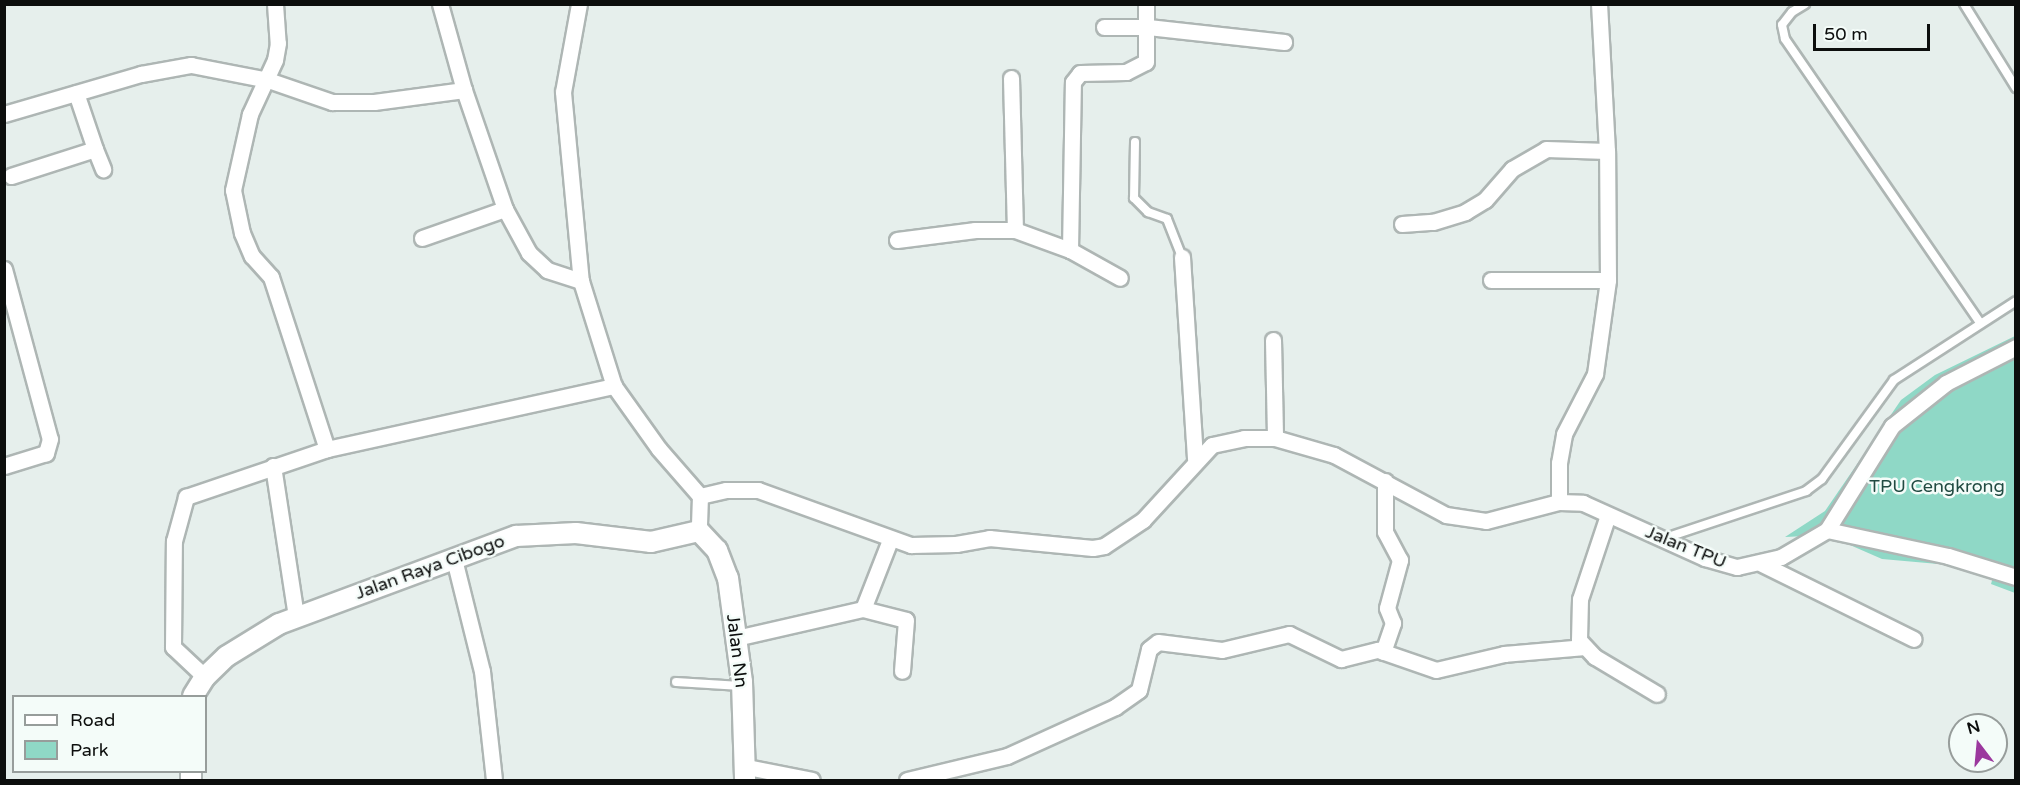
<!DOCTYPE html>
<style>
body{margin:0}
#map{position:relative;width:2020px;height:785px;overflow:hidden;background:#e6efec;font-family:"Varela Round",sans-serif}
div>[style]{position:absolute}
.green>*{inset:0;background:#8fd8c6}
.roads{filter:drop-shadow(2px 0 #aeb6b4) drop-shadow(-2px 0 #aeb6b4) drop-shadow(0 2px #aeb6b4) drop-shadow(0 -2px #aeb6b4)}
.service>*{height:8px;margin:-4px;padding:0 4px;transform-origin:4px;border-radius:4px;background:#fff}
.minor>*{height:15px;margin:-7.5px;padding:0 7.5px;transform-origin:7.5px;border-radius:7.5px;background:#fff}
.tertiary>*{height:20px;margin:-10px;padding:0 10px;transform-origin:10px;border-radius:10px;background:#fff}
span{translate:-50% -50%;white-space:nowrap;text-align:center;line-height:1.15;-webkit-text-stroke:5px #f4fcf9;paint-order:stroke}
.park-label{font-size:18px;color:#214b42}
.street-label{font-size:18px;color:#0c0e0d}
.frame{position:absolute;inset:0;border:6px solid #0c0e0d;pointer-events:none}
.legend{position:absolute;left:12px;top:695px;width:195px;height:78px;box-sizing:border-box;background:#f4fcf9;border:2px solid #979d9b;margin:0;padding:8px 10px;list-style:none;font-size:18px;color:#0c0e0d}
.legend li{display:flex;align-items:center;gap:12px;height:30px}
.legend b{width:30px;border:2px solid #979d9b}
.north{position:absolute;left:1948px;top:713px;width:60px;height:60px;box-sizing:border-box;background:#f4fcf9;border:2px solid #979d9b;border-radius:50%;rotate:344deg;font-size:16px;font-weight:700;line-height:24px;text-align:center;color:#0c0e0d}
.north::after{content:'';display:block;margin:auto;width:21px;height:27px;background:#9b389e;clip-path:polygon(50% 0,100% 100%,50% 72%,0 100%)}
.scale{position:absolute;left:1813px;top:24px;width:117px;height:27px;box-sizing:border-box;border:3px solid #0c0e0d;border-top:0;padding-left:8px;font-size:18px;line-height:21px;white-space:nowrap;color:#0c0e0d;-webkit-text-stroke:4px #f4fcf9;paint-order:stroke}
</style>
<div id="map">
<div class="green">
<div style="clip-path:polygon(2015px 336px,2015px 593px,1991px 584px,1993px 577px,1972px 567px,1882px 559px,1827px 535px,1785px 537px,1825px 511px,1901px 400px,1935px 375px)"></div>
</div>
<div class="roads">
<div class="service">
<div style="left:1805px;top:4px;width:15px;rotate:148deg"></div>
<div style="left:1792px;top:12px;width:16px;rotate:128deg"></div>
<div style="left:1782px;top:25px;width:14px;rotate:78deg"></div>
<div style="left:1785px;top:39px;width:345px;rotate:55.5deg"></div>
<div style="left:1964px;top:4px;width:99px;rotate:58.2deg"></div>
<div style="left:1135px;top:142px;width:56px;rotate:91deg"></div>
<div style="left:1134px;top:198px;width:20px;rotate:45deg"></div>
<div style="left:1148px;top:212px;width:20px;rotate:20deg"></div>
<div style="left:1167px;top:219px;width:41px;rotate:68.5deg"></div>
<div style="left:1665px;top:538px;width:149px;rotate:-18.4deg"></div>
<div style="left:1806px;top:491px;width:20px;rotate:-37deg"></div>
<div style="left:1822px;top:479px;width:122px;rotate:-54deg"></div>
<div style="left:1894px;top:380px;width:145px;rotate:-32.9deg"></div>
<div style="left:676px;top:682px;width:65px;rotate:3.5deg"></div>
</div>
<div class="minor">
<div style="left:275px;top:4px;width:39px;rotate:86deg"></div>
<div style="left:278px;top:43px;width:17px;rotate:100deg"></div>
<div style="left:275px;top:60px;width:60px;rotate:114.8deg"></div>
<div style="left:250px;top:114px;width:78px;rotate:102.6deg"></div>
<div style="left:233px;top:190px;width:44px;rotate:78.2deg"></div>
<div style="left:242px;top:233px;width:25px;rotate:67deg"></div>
<div style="left:252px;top:256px;width:28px;rotate:48deg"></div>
<div style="left:271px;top:277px;width:181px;rotate:72deg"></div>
<div style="left:327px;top:449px;width:294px;rotate:-12.4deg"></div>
<div style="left:440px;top:4px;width:89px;rotate:74.4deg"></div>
<div style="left:464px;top:90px;width:126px;rotate:71deg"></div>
<div style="left:505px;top:209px;width:50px;rotate:61.4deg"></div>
<div style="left:529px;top:253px;width:25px;rotate:43deg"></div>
<div style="left:547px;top:270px;width:36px;rotate:18deg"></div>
<div style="left:581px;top:281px;width:110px;rotate:72.6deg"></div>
<div style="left:614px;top:386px;width:77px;rotate:54.5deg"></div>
<div style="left:659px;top:449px;width:62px;rotate:48.9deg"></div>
<div style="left:700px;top:496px;width:35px;rotate:92deg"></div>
<div style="left:579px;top:4px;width:89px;rotate:100.3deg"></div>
<div style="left:563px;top:92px;width:190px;rotate:84.6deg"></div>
<div style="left:1104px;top:27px;width:44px"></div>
<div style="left:1148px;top:27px;width:137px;rotate:6.3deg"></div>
<div style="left:1011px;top:78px;width:152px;rotate:88.5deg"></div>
<div style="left:4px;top:114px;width:143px;rotate:-16.3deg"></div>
<div style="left:141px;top:74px;width:51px;rotate:-10.2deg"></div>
<div style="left:191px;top:65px;width:78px;rotate:11deg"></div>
<div style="left:268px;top:80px;width:68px;rotate:19deg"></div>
<div style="left:332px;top:102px;width:42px"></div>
<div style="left:374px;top:102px;width:91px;rotate:-7.6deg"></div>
<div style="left:95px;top:149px;width:22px;rotate:68deg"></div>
<div style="left:11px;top:176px;width:88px;rotate:-17.8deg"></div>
<div style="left:95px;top:149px;width:59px;rotate:-108.7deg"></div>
<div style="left:1402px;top:224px;width:31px;rotate:-4deg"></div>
<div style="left:1433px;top:222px;width:34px;rotate:-17deg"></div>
<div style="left:1465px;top:212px;width:23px;rotate:-31deg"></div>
<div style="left:1485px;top:200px;width:41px;rotate:-48.9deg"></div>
<div style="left:1512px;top:169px;width:39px;rotate:-30deg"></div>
<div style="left:1546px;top:149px;width:61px;rotate:1.9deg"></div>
<div style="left:422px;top:238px;width:88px;rotate:-19.3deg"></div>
<div style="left:897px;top:240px;width:79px;rotate:-7.3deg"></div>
<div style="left:975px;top:230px;width:40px"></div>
<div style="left:1015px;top:230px;width:59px;rotate:20deg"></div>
<div style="left:1070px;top:250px;width:57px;rotate:29.2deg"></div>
<div style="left:1070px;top:250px;width:168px;rotate:-89deg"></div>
<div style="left:1073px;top:82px;width:11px;rotate:-52deg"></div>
<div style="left:1080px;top:73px;width:46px;rotate:-1.2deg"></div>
<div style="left:1126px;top:72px;width:22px;rotate:-27deg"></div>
<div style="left:1146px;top:62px;width:58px;rotate:-90deg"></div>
<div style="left:1182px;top:257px;width:202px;rotate:86.3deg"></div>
<div style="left:4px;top:269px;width:176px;rotate:74.9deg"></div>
<div style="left:50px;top:439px;width:15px;rotate:106deg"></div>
<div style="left:46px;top:453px;width:44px;rotate:162.8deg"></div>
<div style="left:1491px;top:280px;width:117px"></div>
<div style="left:1273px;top:340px;width:98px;rotate:88.8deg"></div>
<div style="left:273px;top:466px;width:152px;rotate:81.3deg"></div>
<div style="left:700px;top:496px;width:27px;rotate:-13deg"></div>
<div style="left:726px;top:490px;width:32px"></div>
<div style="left:758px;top:490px;width:163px;rotate:19.8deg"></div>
<div style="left:911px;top:545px;width:45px;rotate:-1.3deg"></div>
<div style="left:956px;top:544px;width:34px;rotate:-10deg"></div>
<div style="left:989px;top:538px;width:104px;rotate:5.5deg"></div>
<div style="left:1093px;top:548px;width:11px;rotate:-10deg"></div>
<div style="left:1104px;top:546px;width:47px;rotate:-33.7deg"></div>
<div style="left:1143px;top:520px;width:102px;rotate:-47.4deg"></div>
<div style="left:1212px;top:445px;width:33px;rotate:-12deg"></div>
<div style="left:1244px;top:438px;width:31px"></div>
<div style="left:1275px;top:438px;width:61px;rotate:16.1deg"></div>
<div style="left:1334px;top:455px;width:127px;rotate:28.2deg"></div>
<div style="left:1446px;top:515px;width:40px;rotate:8.5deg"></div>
<div style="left:1486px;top:521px;width:75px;rotate:-14.6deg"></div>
<div style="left:1559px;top:502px;width:24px;rotate:2deg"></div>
<div style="left:1583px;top:503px;width:134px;rotate:24.3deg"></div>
<div style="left:1705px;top:558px;width:33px;rotate:16deg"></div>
<div style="left:1737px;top:567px;width:45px;rotate:-12.8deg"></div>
<div style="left:1781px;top:557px;width:53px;rotate:-30.4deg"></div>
<div style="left:1827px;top:530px;width:123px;rotate:-58deg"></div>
<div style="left:1892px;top:426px;width:69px;rotate:-38.5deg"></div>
<div style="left:1946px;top:383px;width:79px;rotate:-27.2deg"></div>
<div style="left:1559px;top:502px;width:39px;rotate:-90deg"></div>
<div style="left:1559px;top:463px;width:29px;rotate:-80deg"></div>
<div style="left:1564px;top:434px;width:68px;rotate:-62.7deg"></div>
<div style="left:1595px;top:374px;width:95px;rotate:-82.1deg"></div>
<div style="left:1608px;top:280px;width:129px;rotate:-90.4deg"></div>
<div style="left:1607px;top:151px;width:147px;rotate:-93.1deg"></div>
<div style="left:1608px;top:515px;width:89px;rotate:108.4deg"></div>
<div style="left:1580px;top:599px;width:41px;rotate:91.4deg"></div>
<div style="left:1579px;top:640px;width:23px;rotate:47deg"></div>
<div style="left:1595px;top:657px;width:72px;rotate:30.8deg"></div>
<div style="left:1827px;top:530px;width:124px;rotate:12.1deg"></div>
<div style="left:1948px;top:556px;width:71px;rotate:17.2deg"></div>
<div style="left:454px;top:559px;width:115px;rotate:76deg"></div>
<div style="left:482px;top:671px;width:110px;rotate:83.7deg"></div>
<div style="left:1762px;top:564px;width:169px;rotate:26.3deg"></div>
<div style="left:863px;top:609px;width:44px;rotate:14.3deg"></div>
<div style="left:906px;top:620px;width:51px;rotate:94.5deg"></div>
<div style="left:736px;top:638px;width:130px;rotate:-12.9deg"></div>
<div style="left:863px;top:609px;width:74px;rotate:-68.6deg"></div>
<div style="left:1383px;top:652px;width:31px;rotate:-71deg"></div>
<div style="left:1393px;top:623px;width:16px;rotate:-112deg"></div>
<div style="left:1387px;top:608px;width:50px;rotate:-74.8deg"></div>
<div style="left:1400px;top:560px;width:32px;rotate:-118deg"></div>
<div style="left:1385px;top:532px;width:51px;rotate:-90deg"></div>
<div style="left:205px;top:677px;width:44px;rotate:-136.8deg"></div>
<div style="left:173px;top:647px;width:106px;rotate:-89.5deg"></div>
<div style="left:174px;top:541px;width:46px;rotate:-74.7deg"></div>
<div style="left:186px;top:497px;width:149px;rotate:-18.8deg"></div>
<div style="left:747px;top:767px;width:66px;rotate:11.3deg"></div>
<div style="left:907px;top:780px;width:103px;rotate:-13.5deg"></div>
<div style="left:1007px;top:756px;width:119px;rotate:-24.4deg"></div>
<div style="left:1115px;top:707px;width:29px;rotate:-35deg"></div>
<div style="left:1139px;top:690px;width:42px;rotate:-76.3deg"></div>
<div style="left:1149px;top:649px;width:11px;rotate:-38deg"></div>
<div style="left:1158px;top:642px;width:64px;rotate:7.1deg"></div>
<div style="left:1222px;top:650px;width:69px;rotate:-13.4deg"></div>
<div style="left:1289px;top:634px;width:58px;rotate:25.7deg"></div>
<div style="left:1341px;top:659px;width:38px;rotate:-14deg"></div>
<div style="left:1378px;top:650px;width:61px;rotate:19deg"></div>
<div style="left:1436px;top:670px;width:70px;rotate:-13.2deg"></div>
<div style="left:1504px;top:654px;width:81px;rotate:-4.9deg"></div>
</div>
<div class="tertiary">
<div style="left:193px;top:696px;width:22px;rotate:-58deg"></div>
<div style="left:205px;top:677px;width:30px;rotate:-44deg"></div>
<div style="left:227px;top:656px;width:61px;rotate:-31.6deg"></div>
<div style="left:279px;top:624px;width:253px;rotate:-20.4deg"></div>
<div style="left:516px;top:536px;width:60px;rotate:-2.9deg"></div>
<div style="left:576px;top:533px;width:76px;rotate:6.8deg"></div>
<div style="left:651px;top:542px;width:49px;rotate:-12.9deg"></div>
<div style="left:699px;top:531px;width:26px;rotate:47deg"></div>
<div style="left:717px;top:550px;width:30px;rotate:69deg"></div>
<div style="left:728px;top:578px;width:105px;rotate:82.3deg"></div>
<div style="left:742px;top:682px;width:98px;rotate:88.2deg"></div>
<div style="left:191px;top:780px;width:8px;rotate:-90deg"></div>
</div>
</div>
<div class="park-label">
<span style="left:1937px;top:486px">TPU Cengkrong</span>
</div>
<div class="street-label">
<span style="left:1686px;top:547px;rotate:22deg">Jalan TPU</span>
<span style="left:430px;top:567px;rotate:-20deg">Jalan Raya Cibogo</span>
<span style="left:737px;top:651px;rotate:83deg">Jalan Nn</span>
</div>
<div class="frame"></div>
<ul class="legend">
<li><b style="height:8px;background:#fff"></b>Road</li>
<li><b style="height:16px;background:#8fd8c6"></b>Park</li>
</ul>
<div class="north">N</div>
<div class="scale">50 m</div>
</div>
